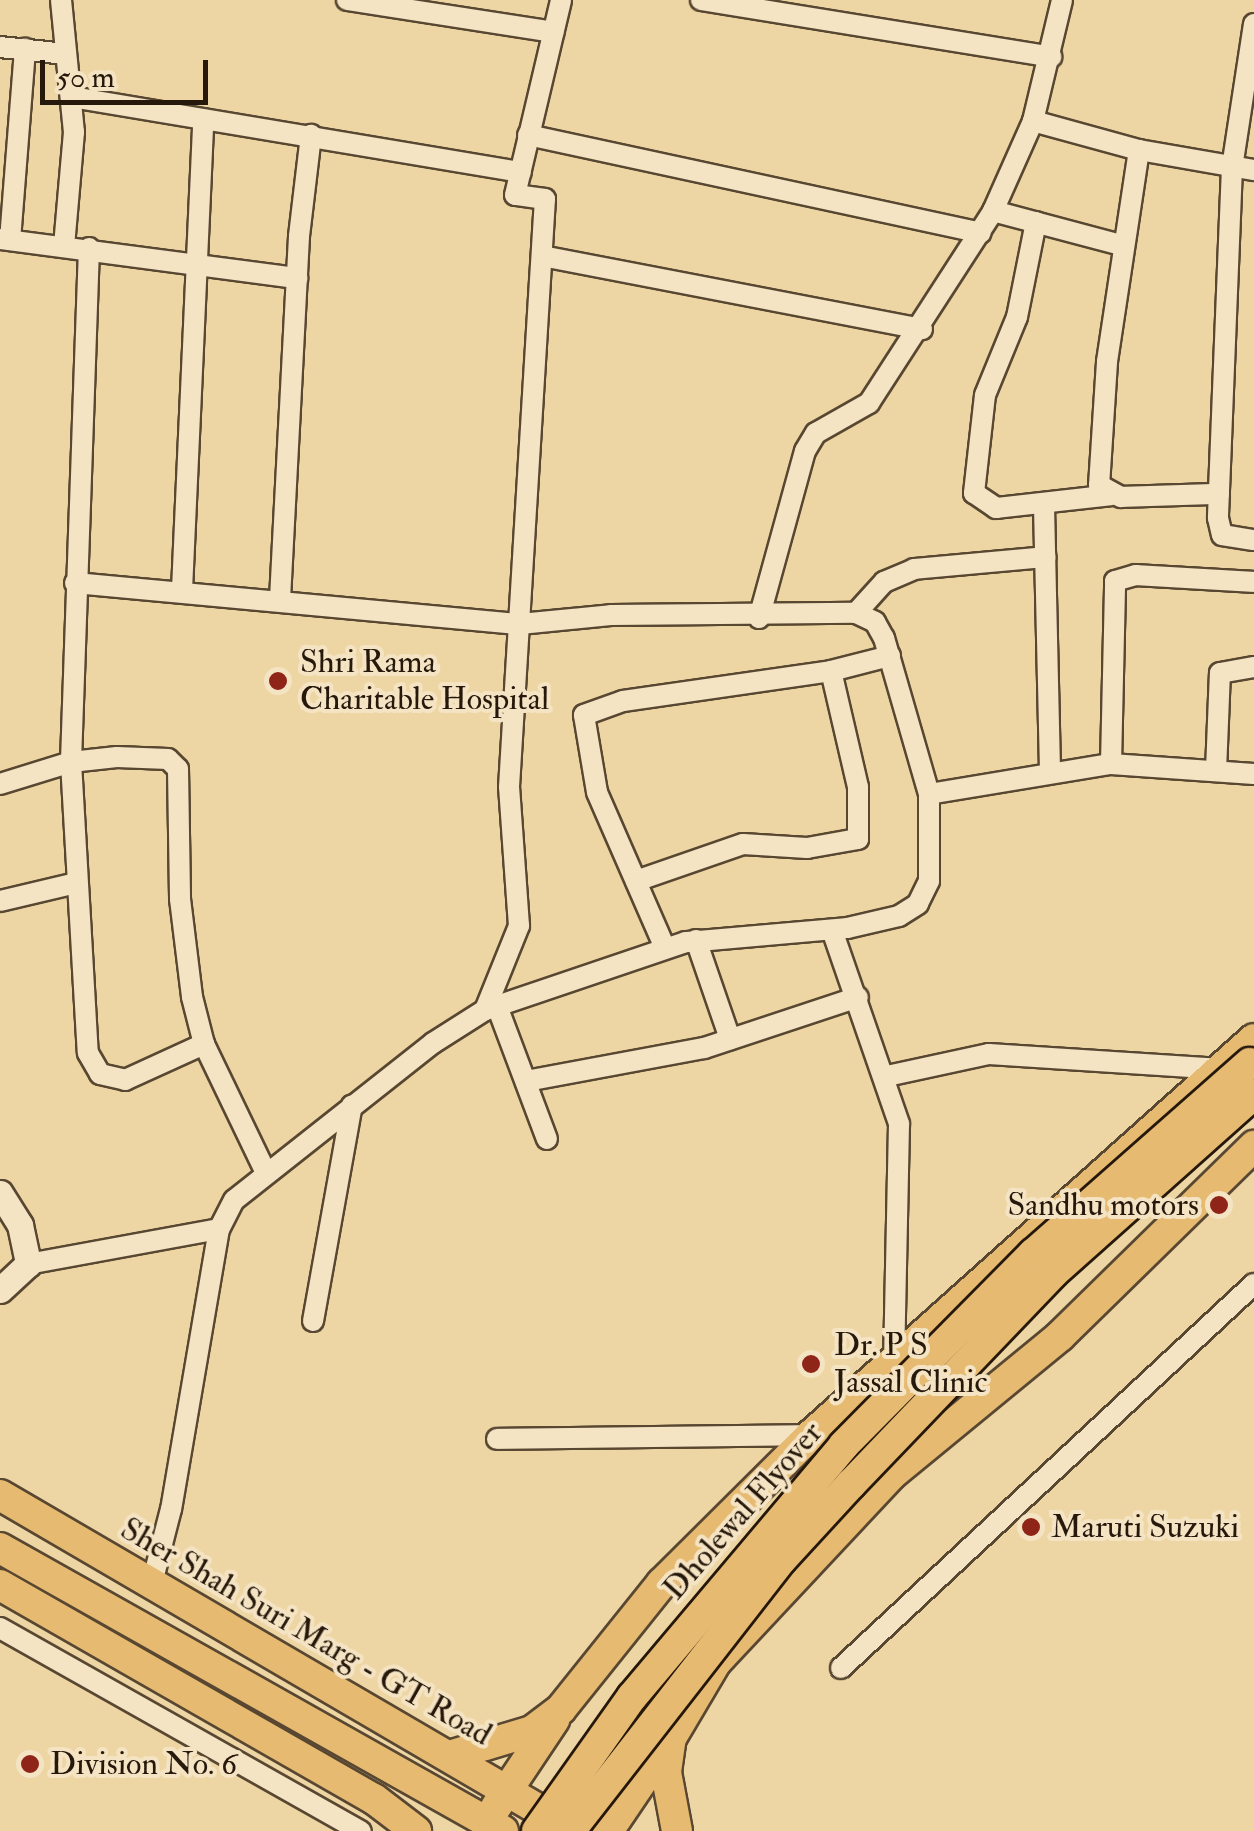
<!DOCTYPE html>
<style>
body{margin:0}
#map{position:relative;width:1254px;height:1831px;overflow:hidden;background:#eed5a4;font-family:"IM FELL Double Pica",serif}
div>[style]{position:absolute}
.roads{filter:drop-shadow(2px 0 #584731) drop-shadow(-2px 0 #584731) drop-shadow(0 2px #584731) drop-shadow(0 -2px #584731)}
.minor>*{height:20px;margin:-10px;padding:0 10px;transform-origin:10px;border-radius:10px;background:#f4e4c4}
.tertiary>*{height:25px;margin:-12.5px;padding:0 12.5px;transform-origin:12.5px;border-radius:12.5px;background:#f4e4c4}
.primary>*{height:30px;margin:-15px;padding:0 15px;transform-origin:15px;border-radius:15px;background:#e7ba72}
.bridges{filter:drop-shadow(2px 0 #26180b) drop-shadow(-2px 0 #26180b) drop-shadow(0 2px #26180b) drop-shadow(0 -2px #26180b)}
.primary-bridge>*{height:30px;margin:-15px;padding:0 15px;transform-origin:15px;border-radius:15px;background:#e7ba72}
.dots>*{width:28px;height:28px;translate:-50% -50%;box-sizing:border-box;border:5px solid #f4e4c4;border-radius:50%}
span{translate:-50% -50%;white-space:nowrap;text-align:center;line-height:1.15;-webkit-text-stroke:8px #f4e4c4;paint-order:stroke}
.poi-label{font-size:32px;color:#26180b}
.left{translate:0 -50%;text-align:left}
.right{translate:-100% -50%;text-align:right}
.street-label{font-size:32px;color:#26180b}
.scale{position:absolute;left:40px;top:60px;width:168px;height:45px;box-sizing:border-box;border:5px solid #26180b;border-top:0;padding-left:12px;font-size:30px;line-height:35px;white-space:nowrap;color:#26180b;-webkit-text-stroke:8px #f4e4c4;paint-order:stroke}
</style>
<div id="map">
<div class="roads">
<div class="minor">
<div style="left:61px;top:0;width:133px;rotate:84.4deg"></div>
<div style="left:74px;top:132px;width:115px;rotate:95deg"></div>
<div style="left:347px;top:0;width:209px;rotate:8.8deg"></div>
<div style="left:701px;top:0;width:355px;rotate:9.2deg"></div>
<div style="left:1254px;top:24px;width:145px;rotate:98.7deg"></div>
<div style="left:1232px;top:167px;width:351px;rotate:92.3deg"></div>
<div style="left:1218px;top:518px;width:17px;rotate:77deg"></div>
<div style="left:1222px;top:535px;width:32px;rotate:9deg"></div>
<div style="left:0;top:47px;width:66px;rotate:6.1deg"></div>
<div style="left:72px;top:97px;width:455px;rotate:9.5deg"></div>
<div style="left:1033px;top:121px;width:110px;rotate:15.3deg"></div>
<div style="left:1139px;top:150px;width:117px;rotate:9.9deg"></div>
<div style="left:528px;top:135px;width:463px;rotate:12.2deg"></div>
<div style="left:1139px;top:150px;width:214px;rotate:98.6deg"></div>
<div style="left:1107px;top:362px;width:123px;rotate:93.7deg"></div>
<div style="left:1099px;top:485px;width:25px;rotate:29deg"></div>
<div style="left:1121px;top:497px;width:98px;rotate:-1.8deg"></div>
<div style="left:993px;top:211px;width:132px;rotate:14.9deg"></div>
<div style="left:1036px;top:222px;width:97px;rotate:101.3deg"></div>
<div style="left:1017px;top:317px;width:84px;rotate:112.3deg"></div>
<div style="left:985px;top:395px;width:99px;rotate:96.4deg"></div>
<div style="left:974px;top:493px;width:27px;rotate:34deg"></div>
<div style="left:996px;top:508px;width:116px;rotate:-6.4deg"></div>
<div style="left:0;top:239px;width:300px;rotate:7.5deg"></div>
<div style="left:10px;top:240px;width:192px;rotate:-85.5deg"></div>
<div style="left:89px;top:248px;width:514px;rotate:92.01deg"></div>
<div style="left:71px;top:762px;width:291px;rotate:86.7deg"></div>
<div style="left:88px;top:1053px;width:24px;rotate:60deg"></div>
<div style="left:100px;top:1074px;width:26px;rotate:13deg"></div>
<div style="left:125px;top:1080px;width:87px;rotate:-24.5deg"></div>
<div style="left:542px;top:256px;width:387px;rotate:10.9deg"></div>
<div style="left:1044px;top:506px;width:264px;rotate:88.7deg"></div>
<div style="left:75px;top:583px;width:447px;rotate:5.3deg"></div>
<div style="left:520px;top:624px;width:91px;rotate:-5.6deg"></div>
<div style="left:611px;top:615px;width:245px;rotate:-0.5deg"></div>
<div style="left:856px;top:613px;width:21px;rotate:25deg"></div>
<div style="left:875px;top:622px;width:18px;rotate:61deg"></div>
<div style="left:884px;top:638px;width:162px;rotate:73.9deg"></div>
<div style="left:929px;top:794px;width:87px;rotate:90deg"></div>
<div style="left:929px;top:881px;width:25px;rotate:116deg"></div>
<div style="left:918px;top:904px;width:22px;rotate:148deg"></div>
<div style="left:899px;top:916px;width:53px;rotate:167deg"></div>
<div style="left:847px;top:928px;width:162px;rotate:175deg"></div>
<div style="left:686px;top:942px;width:212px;rotate:161.3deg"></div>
<div style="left:485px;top:1010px;width:62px;rotate:147.6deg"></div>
<div style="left:433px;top:1043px;width:253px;rotate:141.7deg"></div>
<div style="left:234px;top:1200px;width:33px;rotate:117deg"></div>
<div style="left:219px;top:1229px;width:284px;rotate:99.7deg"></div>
<div style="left:171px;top:1509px;width:76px;rotate:104.4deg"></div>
<div style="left:182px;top:590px;width:471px;rotate:-87.4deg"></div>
<div style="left:280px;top:599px;width:363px;rotate:-87deg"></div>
<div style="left:299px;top:236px;width:102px;rotate:-83.2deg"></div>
<div style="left:856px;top:613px;width:42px;rotate:-47.9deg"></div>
<div style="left:884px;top:582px;width:33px;rotate:-23deg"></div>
<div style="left:914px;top:569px;width:132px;rotate:-5.2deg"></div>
<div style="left:759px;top:618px;width:173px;rotate:-74.6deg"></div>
<div style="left:805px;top:451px;width:21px;rotate:-59deg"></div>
<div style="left:816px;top:433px;width:61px;rotate:-29.5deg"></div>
<div style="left:869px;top:403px;width:229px;rotate:-57.1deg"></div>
<div style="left:993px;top:211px;width:98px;rotate:-66deg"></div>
<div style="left:1033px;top:121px;width:124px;rotate:-76.5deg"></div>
<div style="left:1111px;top:764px;width:183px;rotate:-88.7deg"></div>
<div style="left:1115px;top:581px;width:22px;rotate:-16deg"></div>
<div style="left:1136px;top:575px;width:118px;rotate:3.4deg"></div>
<div style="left:1216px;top:771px;width:98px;rotate:-87.7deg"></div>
<div style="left:1220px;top:673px;width:35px;rotate:-10deg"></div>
<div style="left:0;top:784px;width:74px;rotate:-17.2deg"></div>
<div style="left:71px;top:762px;width:46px;rotate:-6.2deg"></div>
<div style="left:117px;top:757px;width:51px;rotate:2.2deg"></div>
<div style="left:168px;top:759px;width:14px;rotate:45deg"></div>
<div style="left:178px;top:769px;width:130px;rotate:89.1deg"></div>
<div style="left:180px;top:899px;width:99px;rotate:83deg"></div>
<div style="left:192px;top:997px;width:49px;rotate:75.7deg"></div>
<div style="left:204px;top:1044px;width:141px;rotate:64.3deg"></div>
<div style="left:929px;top:794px;width:184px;rotate:-9.4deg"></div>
<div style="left:1111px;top:764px;width:143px;rotate:4deg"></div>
<div style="left:636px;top:881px;width:113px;rotate:-19.1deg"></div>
<div style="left:743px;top:844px;width:64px;rotate:3.6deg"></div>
<div style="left:807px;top:848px;width:52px;rotate:-10deg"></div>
<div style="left:858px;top:839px;width:52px;rotate:-90deg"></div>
<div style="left:858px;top:787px;width:119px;rotate:-103.1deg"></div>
<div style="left:0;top:901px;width:78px;rotate:-13.3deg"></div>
<div style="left:832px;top:930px;width:205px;rotate:70.9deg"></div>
<div style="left:899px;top:1124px;width:235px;rotate:91.2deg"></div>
<div style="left:696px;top:940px;width:105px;rotate:71deg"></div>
<div style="left:665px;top:948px;width:170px;rotate:-113.6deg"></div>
<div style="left:597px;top:792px;width:78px;rotate:-99.6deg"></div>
<div style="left:584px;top:715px;width:41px;rotate:-19.7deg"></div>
<div style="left:623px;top:701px;width:210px;rotate:-8.2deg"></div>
<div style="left:831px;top:671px;width:61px;rotate:-14.3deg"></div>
<div style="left:497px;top:1006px;width:142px;rotate:69.4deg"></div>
<div style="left:485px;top:1010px;width:91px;rotate:-68deg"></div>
<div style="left:519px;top:926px;width:139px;rotate:-94.1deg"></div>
<div style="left:509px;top:787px;width:589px;rotate:-86.5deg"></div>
<div style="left:545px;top:199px;width:30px;rotate:-172deg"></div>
<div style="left:515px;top:195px;width:200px;rotate:-76.7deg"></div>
<div style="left:887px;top:1076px;width:104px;rotate:-12.2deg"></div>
<div style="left:989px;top:1054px;width:229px;rotate:3.7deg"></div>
<div style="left:526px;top:1081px;width:181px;rotate:-10.5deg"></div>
<div style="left:704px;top:1048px;width:162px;rotate:-18.3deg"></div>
<div style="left:28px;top:1264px;width:194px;rotate:-10.4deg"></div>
<div style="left:313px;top:1321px;width:219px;rotate:-79.8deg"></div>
<div style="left:497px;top:1439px;width:314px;rotate:-0.7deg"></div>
<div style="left:0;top:1628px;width:414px;rotate:29.4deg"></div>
<div style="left:841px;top:1668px;width:564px;rotate:-42.92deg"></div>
</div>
<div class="tertiary">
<div style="left:0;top:1193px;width:38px;rotate:58deg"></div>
<div style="left:20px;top:1225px;width:40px;rotate:78deg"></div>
<div style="left:28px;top:1264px;width:38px;rotate:137deg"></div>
</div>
<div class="primary">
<div style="left:0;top:1495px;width:657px;rotate:30.28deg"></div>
<div style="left:0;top:1548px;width:577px;rotate:29.36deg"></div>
<div style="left:0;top:1585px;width:431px;rotate:29.8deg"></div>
<div style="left:374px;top:1799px;width:53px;rotate:37.3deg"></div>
<div style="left:449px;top:1756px;width:87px;rotate:-16.8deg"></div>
<div style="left:532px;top:1731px;width:36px;rotate:-37deg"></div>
<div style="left:561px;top:1709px;width:161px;rotate:-51.3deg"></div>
<div style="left:662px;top:1583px;width:210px;rotate:-44.8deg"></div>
<div style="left:811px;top:1435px;width:594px;rotate:-41.79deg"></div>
<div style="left:496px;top:1807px;width:105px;rotate:-56.3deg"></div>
<div style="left:608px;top:1831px;width:105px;rotate:-55.9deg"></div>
<div style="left:677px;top:1831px;width:60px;rotate:-100.6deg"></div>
<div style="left:666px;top:1772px;width:34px;rotate:-82deg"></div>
<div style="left:671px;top:1738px;width:88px;rotate:-59.4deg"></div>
<div style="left:716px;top:1662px;width:256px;rotate:-46.9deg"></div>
<div style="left:891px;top:1475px;width:219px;rotate:-39.4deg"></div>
<div style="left:1060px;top:1336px;width:272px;rotate:-44.4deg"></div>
</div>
</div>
<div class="bridges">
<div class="primary-bridge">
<div style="left:537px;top:1831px;width:164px;rotate:-54.7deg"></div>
<div style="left:632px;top:1697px;width:329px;rotate:-49.9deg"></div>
<div style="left:844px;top:1445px;width:269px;rotate:-45.3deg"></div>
<div style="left:1033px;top:1254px;width:289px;rotate:-41.4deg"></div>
<div style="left:570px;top:1831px;width:345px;rotate:-52.1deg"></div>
<div style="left:782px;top:1559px;width:102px;rotate:-47.4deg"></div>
<div style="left:851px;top:1484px;width:292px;rotate:-46.2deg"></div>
<div style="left:1053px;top:1273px;width:269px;rotate:-41.7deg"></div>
</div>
</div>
<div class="dots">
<div style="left:278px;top:681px;background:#8f2418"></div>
<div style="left:1219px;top:1205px;background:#8f2418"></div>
<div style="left:811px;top:1364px;background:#8f2418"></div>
<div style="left:1031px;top:1527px;background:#8f2418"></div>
<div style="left:30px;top:1764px;background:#8f2418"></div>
</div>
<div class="poi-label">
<span class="left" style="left:300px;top:681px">Shri Rama<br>Charitable Hospital</span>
<span class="right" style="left:1199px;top:1205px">Sandhu motors</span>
<span class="left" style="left:834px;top:1364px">Dr. P S<br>Jassal Clinic</span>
<span class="left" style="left:1051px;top:1527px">Maruti Suzuki</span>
<span class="left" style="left:50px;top:1764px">Division No. 6</span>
</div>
<div class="street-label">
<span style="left:743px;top:1511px;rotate:-49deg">Dholewal Flyover</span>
<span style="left:306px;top:1632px;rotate:30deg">Sher Shah Suri Marg - GT Road</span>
</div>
<div class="scale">50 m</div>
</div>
